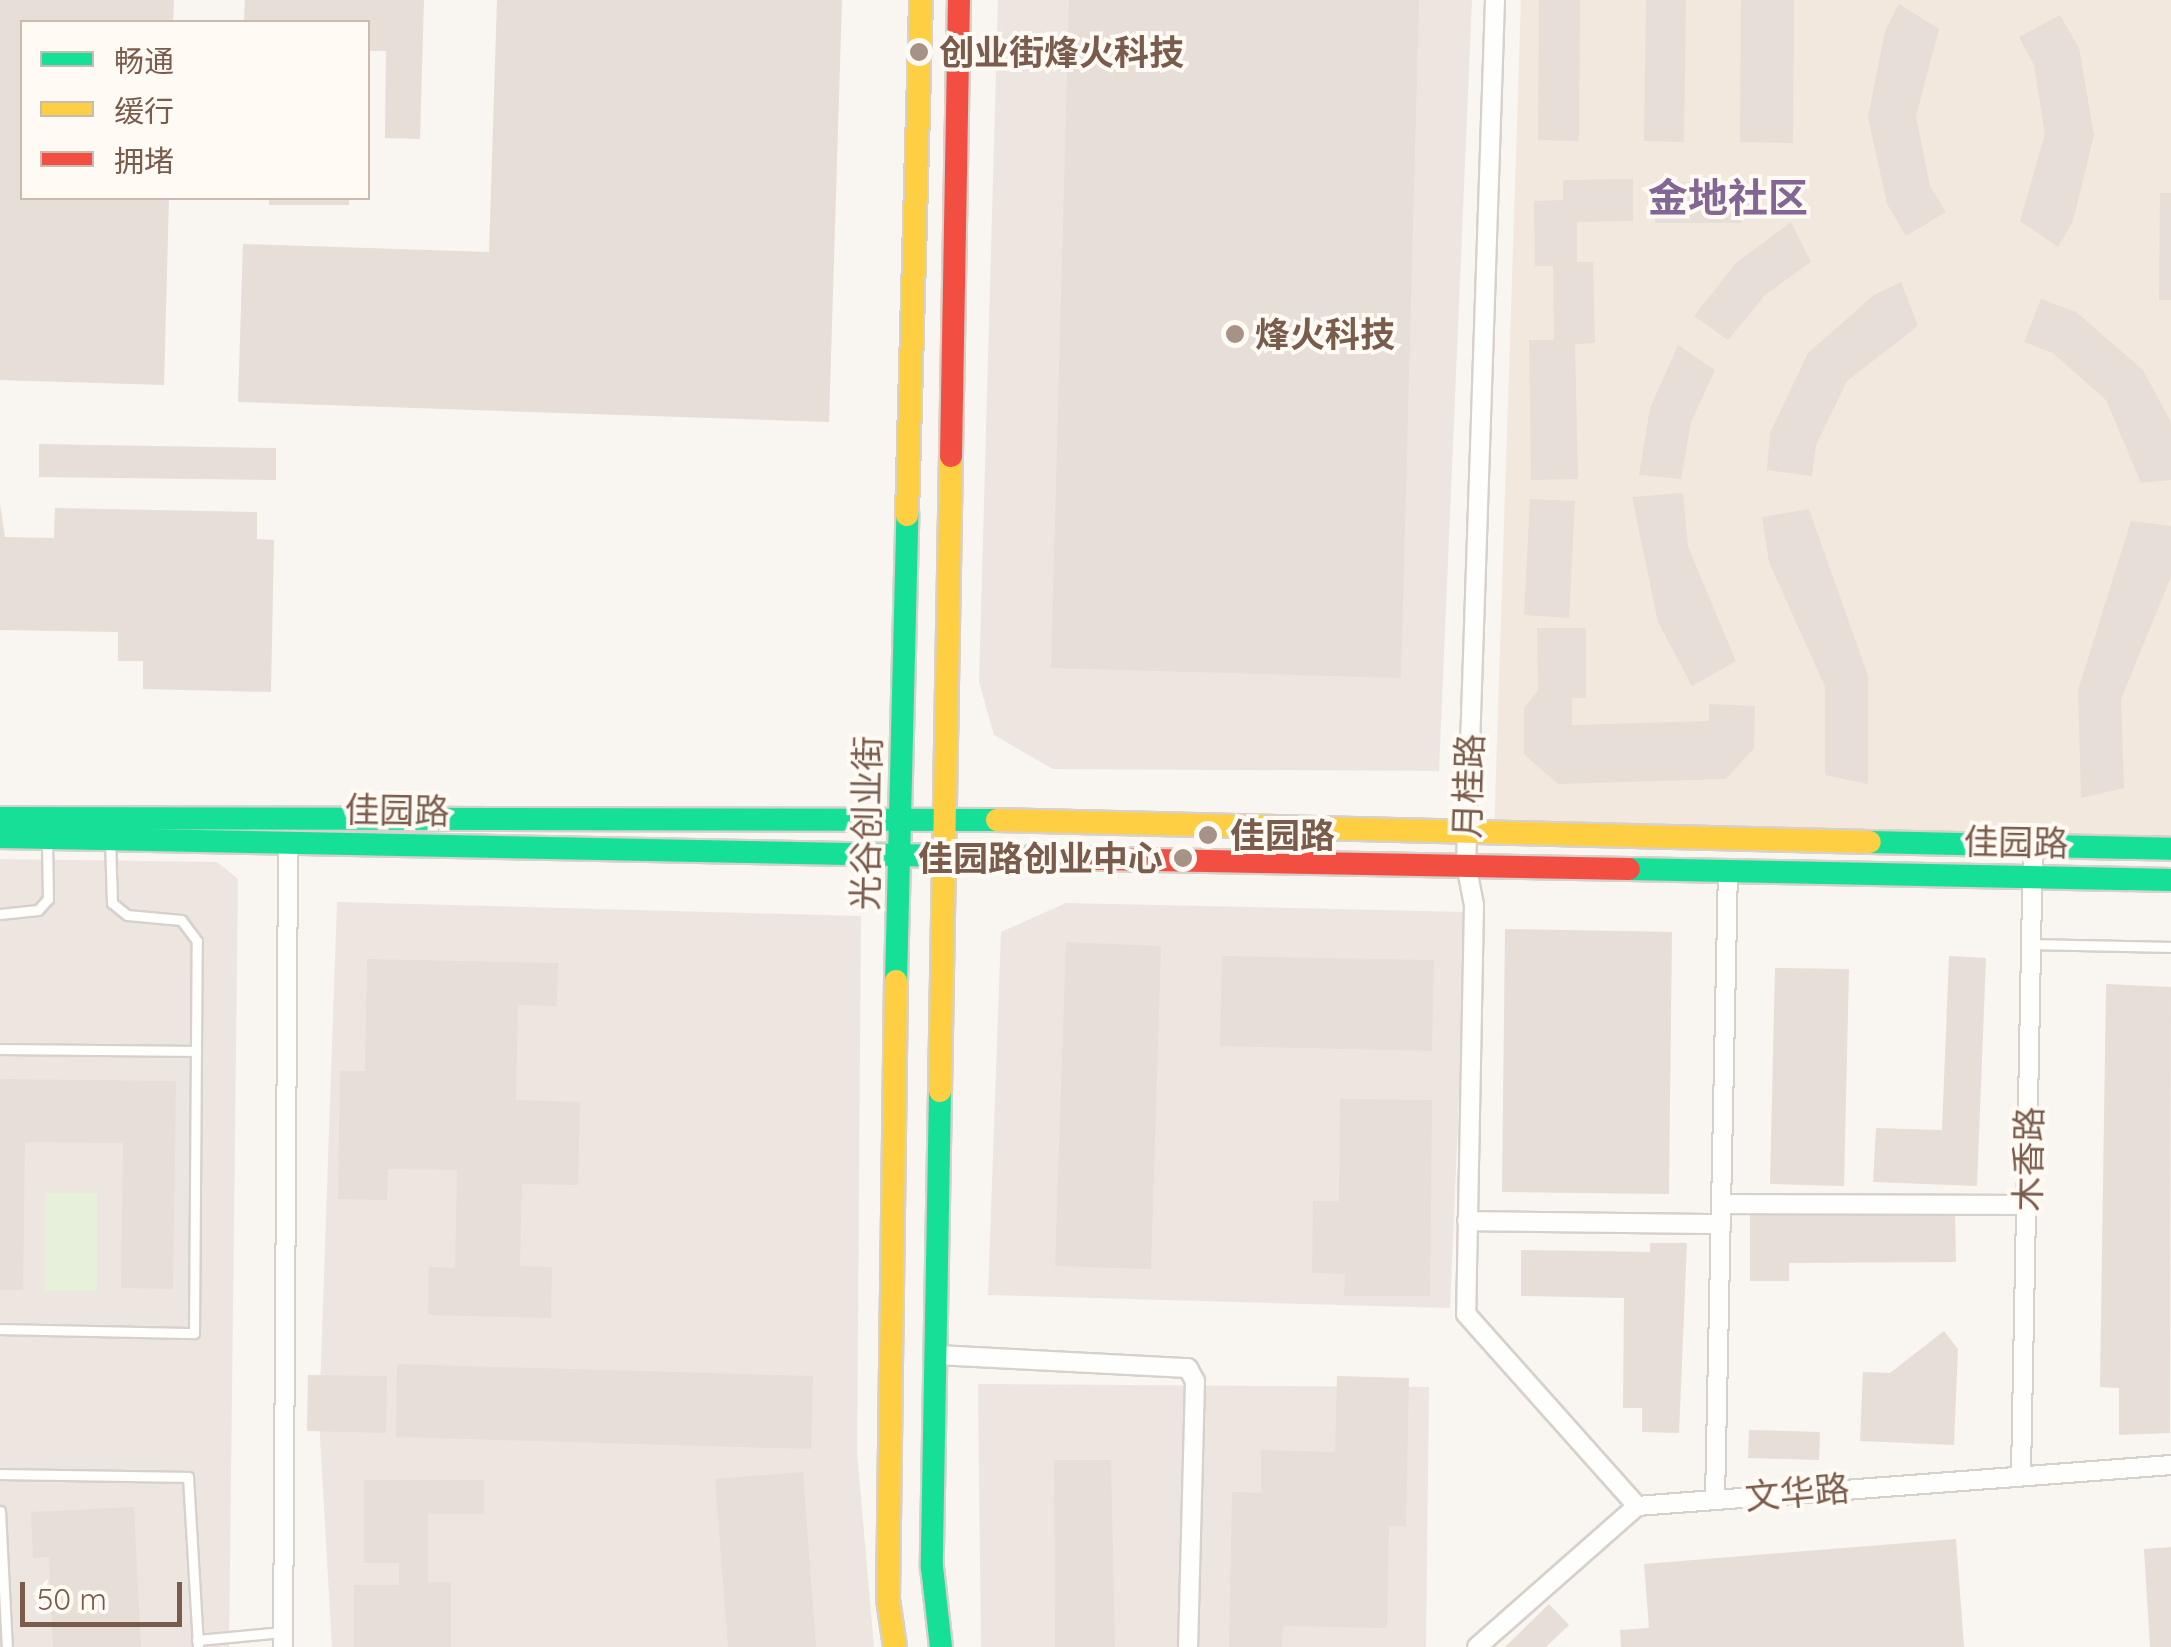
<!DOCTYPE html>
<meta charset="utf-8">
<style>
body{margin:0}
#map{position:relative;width:2171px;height:1647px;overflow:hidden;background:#f9f5f0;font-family:Quicksand,"Noto Sans SC",sans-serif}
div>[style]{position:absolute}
.residential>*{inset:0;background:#f2e8de}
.industrial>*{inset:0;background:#ede5e0}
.green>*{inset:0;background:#e7f0db}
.building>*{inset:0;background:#e6ded7}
.roads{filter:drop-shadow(2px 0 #d7d1cb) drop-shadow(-2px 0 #d7d1cb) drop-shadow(0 2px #d7d1cb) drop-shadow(0 -2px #d7d1cb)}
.lane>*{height:9px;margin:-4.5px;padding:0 4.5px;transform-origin:4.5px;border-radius:4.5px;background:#fefefd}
.street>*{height:18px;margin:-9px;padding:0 9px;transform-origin:9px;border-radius:9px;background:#fefefd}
.fast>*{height:22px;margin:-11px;padding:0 11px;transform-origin:11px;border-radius:11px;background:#16e098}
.slow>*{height:22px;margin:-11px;padding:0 11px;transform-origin:11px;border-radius:11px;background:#ffcf43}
.jam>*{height:22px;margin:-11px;padding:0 11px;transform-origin:11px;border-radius:11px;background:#f24e42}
.dots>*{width:28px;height:28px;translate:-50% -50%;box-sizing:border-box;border:5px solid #fffaf3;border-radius:50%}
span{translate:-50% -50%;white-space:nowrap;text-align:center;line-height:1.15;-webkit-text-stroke:8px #fffaf3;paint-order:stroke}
.poi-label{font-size:35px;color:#7a5c4d;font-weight:700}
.left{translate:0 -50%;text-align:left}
.right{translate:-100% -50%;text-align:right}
.street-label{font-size:35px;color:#7a5c4d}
.quarter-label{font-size:40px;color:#846695;font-weight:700}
.legend{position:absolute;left:20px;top:20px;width:350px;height:180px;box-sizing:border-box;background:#fffaf3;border:2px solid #cabbb1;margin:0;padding:12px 18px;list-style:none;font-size:30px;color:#7a5c4d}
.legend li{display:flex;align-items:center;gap:20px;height:50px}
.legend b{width:50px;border:2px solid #cabbb1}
.scale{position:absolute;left:20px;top:1582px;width:162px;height:45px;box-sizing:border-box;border:5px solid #7a5c4d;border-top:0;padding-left:12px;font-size:30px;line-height:35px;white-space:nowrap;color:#7a5c4d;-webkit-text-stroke:8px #fffaf3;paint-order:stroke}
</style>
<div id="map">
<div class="residential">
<div style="clip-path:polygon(1521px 0,2171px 0,2171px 836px,1494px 834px)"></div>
</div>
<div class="industrial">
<div style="clip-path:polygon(998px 0,1472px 0,1439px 771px,1053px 769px,994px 735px,979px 682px)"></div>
<div style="clip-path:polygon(0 859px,217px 862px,238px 879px,229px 1647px,0 1647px)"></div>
<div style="clip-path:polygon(337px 902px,861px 916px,857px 1452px,874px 1647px,332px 1647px,319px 1419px)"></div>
<div style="clip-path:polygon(1066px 903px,1467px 912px,1450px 1308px,988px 1295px,1001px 932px)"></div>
<div style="clip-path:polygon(978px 1384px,1429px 1387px,1426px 1647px,981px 1647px)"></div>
</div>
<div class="green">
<div style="clip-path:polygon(45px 1193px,97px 1193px,97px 1291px,45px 1291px)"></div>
</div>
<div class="building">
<div style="clip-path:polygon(0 0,174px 0,173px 22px,22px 22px,22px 198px,169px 198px,164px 385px,0 380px)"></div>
<div style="clip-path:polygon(245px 0,424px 0,420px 139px,385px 138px,386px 51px,368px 51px,368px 22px,244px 22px)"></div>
<div style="clip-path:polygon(497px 0,842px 0,829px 422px,238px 402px,243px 244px,489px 252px)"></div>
<div style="clip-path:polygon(1069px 0,1419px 0,1401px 678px,1051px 668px)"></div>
<div style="clip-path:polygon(1539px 0,1580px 0,1579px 141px,1538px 140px)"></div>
<div style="clip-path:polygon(1646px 0,1686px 0,1684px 142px,1644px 141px)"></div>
<div style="clip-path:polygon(1741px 0,1794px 0,1793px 143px,1740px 142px)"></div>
<div style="clip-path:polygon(1899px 4px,1939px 29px,1916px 116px,1930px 186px,1946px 212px,1906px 236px,1887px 204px,1868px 117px,1885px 31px)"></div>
<div style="clip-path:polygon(2060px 15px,2079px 48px,2094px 135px,2073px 221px,2058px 247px,2020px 221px,2045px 134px,2034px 65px,2019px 37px)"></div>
<div style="clip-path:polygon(1633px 179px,1633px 221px,1577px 222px,1577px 262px,1593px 262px,1595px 343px,1575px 344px,1578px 479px,1531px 480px,1529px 340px,1554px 340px,1553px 266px,1535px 266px,1534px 201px,1563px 200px,1563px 180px)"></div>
<div style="clip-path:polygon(1655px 182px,1753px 182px,1753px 209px,1742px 209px,1741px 223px,1655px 223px)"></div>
<div style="clip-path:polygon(2160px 193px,2171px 193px,2171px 300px,2159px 300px)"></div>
<div style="clip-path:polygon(269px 198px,349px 198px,349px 205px,269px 205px)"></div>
<div style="clip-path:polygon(1791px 222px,1811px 262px,1765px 295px,1728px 340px,1694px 316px,1736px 263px)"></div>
<div style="clip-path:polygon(1901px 282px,1918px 326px,1847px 381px,1816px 445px,1812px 476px,1767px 470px,1770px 433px,1808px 353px,1874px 295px)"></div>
<div style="clip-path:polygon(2041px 299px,2076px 312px,2143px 370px,2171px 422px,2171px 480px,2141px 483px,2106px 400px,2053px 353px,2024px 342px)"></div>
<div style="clip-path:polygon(1678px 345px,1715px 370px,1691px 422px,1681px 479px,1639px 475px,1650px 408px)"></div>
<div style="clip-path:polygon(39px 444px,276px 448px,276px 480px,39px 477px)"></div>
<div style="clip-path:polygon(1683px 493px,1688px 547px,1736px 661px,1692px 686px,1658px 622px,1632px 497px)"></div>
<div style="clip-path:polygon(1530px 499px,1575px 501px,1569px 618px,1524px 615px)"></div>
<div style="clip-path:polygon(0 504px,5px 537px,54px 538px,55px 508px,257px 512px,257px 539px,274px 540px,271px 692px,143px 689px,143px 661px,118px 661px,118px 632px,0 630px)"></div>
<div style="clip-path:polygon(1809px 509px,1868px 676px,1868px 784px,1825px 775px,1825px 687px,1769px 562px,1762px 517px)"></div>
<div style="clip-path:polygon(2131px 521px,2171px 526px,2171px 577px,2121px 699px,2124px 788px,2081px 798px,2078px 690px)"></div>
<div style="clip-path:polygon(1537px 628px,1586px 628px,1586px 698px,1572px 698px,1572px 725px,1709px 721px,1709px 704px,1755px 706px,1754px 748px,1726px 779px,1558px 784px,1524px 754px,1524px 708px,1538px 690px)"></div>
<div style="clip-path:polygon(1505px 929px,1672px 932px,1669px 1194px,1502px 1192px)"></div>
<div style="clip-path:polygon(1066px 942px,1161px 946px,1151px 1269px,1055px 1266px)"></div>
<div style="clip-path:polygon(1222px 956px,1434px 960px,1432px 1051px,1220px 1046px)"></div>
<div style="clip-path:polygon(1949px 956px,1986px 958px,1977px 1186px,1873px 1182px,1876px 1128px,1942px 1130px)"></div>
<div style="clip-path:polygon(367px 959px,558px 963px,557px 1006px,518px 1005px,516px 1100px,580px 1102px,578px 1185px,522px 1184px,520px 1266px,552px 1267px,551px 1318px,428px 1315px,429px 1267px,455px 1268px,457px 1170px,388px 1169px,387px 1200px,338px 1199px,340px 1071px,365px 1071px)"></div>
<div style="clip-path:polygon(1775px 968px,1849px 969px,1844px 1186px,1770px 1184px)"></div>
<div style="clip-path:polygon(2106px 984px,2171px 987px,2170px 1433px,2119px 1435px,2119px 1388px,2100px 1387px)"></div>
<div style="clip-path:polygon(0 1079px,176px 1081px,173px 1289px,121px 1288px,123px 1143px,25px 1142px,23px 1290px,0 1290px)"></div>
<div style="clip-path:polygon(1340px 1099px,1432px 1100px,1430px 1296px,1344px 1296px,1345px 1274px,1312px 1273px,1313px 1201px,1339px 1201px)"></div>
<div style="clip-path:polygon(1750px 1213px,1955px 1213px,1956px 1262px,1789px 1263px,1789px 1281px,1750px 1281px)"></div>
<div style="clip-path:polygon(1650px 1243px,1687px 1243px,1679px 1433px,1642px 1432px,1642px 1408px,1623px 1408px,1624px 1298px,1521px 1296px,1521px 1250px,1650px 1252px)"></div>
<div style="clip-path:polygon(1944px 1331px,1958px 1349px,1954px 1445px,1860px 1441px,1863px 1372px,1890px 1373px)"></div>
<div style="clip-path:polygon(397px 1364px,813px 1376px,811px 1449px,396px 1437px)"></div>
<div style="clip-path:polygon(308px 1375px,387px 1376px,386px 1433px,307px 1431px)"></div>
<div style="clip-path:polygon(1337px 1376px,1409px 1378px,1406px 1526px,1389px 1526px,1387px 1628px,1283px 1626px,1282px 1647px,1229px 1647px,1232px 1492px,1261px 1493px,1261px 1450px,1335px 1452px)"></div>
<div style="clip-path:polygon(1749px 1430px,1820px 1432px,1819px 1460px,1748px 1458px)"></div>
<div style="clip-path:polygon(1054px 1460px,1111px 1460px,1115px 1647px,1055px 1647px)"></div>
<div style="clip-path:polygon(803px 1472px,816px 1647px,728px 1647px,715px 1479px)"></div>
<div style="clip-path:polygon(364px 1480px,484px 1480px,484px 1514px,428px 1514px,428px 1582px,451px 1582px,451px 1647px,354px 1647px,354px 1585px,399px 1585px,399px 1563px,364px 1563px)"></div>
<div style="clip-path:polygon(134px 1507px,141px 1647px,53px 1647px,49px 1557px,33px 1558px,31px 1512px)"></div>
<div style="clip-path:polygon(1956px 1539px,1964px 1647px,1621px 1647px,1620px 1630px,1649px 1628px,1644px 1564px)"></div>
<div style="clip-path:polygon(2171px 1547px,2171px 1647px,2150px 1647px,2144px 1549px)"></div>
<div style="clip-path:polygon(1549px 1604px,1569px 1625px,1546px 1647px,1505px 1647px)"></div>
</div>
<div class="roads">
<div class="lane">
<div style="left:0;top:914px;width:38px;rotate:-6deg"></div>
<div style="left:38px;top:910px;width:15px;rotate:-48deg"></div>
<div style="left:48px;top:899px;width:58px;rotate:-91deg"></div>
<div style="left:2032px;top:944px;width:139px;rotate:1.2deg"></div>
<div style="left:0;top:1049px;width:196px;rotate:0.6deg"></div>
<div style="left:0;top:1329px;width:194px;rotate:1.2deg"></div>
<div style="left:194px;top:1333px;width:392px;rotate:-89.6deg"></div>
<div style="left:197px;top:941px;width:26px;rotate:-127deg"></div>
<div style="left:181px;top:920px;width:54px;rotate:-174.7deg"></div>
<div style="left:127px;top:915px;width:19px;rotate:-141deg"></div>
<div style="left:112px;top:903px;width:62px;rotate:-91.8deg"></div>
<div style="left:0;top:1474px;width:188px;rotate:0.9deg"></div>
<div style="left:188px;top:1477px;width:170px;rotate:86.6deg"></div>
<div style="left:0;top:1511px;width:136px;rotate:87.1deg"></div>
<div style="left:197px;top:1640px;width:84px;rotate:-5.4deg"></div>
</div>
<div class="street">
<div style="left:1495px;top:0;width:864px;rotate:91.92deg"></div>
<div style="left:1466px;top:864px;width:42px;rotate:79deg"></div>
<div style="left:1474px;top:905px;width:409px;rotate:91.1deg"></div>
<div style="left:1466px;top:1314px;width:257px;rotate:48.3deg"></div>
<div style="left:1721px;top:1204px;width:306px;rotate:0.2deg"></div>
<div style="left:1467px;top:1221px;width:253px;rotate:0.7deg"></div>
<div style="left:937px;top:1355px;width:251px;rotate:3deg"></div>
<div style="left:1188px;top:1368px;width:15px;rotate:62deg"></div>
<div style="left:1195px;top:1381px;width:266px;rotate:91.5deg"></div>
<div style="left:2021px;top:1473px;width:628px;rotate:-88.91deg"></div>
<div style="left:1715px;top:1499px;width:629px;rotate:-88.82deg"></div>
<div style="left:283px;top:1647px;width:804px;rotate:-89.64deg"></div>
<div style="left:1477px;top:1647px;width:213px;rotate:-41.4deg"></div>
<div style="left:1637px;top:1506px;width:536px;rotate:-4.39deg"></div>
</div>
<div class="fast">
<div style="left:0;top:818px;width:997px;rotate:0.11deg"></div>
<div style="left:0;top:837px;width:1049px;rotate:1.15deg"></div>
<div style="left:1870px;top:842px;width:301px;rotate:1.3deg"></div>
<div style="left:1629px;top:869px;width:542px;rotate:1.16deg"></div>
<div style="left:896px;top:981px;width:466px;rotate:-88.6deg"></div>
<div style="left:940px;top:1091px;width:476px;rotate:91deg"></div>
<div style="left:932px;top:1567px;width:81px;rotate:83.6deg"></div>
</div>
<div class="slow">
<div style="left:907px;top:515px;width:515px;rotate:-88.44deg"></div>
<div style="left:997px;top:820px;width:873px;rotate:1.44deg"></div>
<div style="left:940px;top:1091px;width:635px;rotate:-89.01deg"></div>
<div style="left:895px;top:1647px;width:49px;rotate:-98.3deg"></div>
<div style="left:888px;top:1599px;width:618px;rotate:-89.26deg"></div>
</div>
<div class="jam">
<div style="left:951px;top:456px;width:456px;rotate:-89deg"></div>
<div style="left:1049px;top:858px;width:580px;rotate:1.09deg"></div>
</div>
</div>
<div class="dots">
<div style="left:919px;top:52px;background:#a69286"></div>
<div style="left:1235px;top:334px;background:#a69286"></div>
<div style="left:1208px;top:835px;background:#a69286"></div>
<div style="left:1183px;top:858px;background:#a69286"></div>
</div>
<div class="poi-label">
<span class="left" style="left:939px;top:52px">创业街烽火科技</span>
<span class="left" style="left:1255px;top:334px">烽火科技</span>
<span class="left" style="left:1230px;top:835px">佳园路</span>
<span class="right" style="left:1163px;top:858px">佳园路创业中心</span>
</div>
<div class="street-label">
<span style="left:1468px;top:786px;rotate:-88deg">月桂路</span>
<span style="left:397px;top:810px;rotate:1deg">佳园路</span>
<span style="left:866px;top:823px;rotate:-89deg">光谷创业街</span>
<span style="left:2016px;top:842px;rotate:1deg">佳园路</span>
<span style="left:2028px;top:1159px;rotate:-89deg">木香路</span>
<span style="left:1797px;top:1492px;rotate:-5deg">文华路</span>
</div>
<div class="quarter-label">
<span style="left:1728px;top:197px">金地社区</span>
</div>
<ul class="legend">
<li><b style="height:12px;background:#16e098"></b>畅通</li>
<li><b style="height:12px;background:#ffcf43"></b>缓行</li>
<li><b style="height:12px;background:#f24e42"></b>拥堵</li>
</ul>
<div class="scale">50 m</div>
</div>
